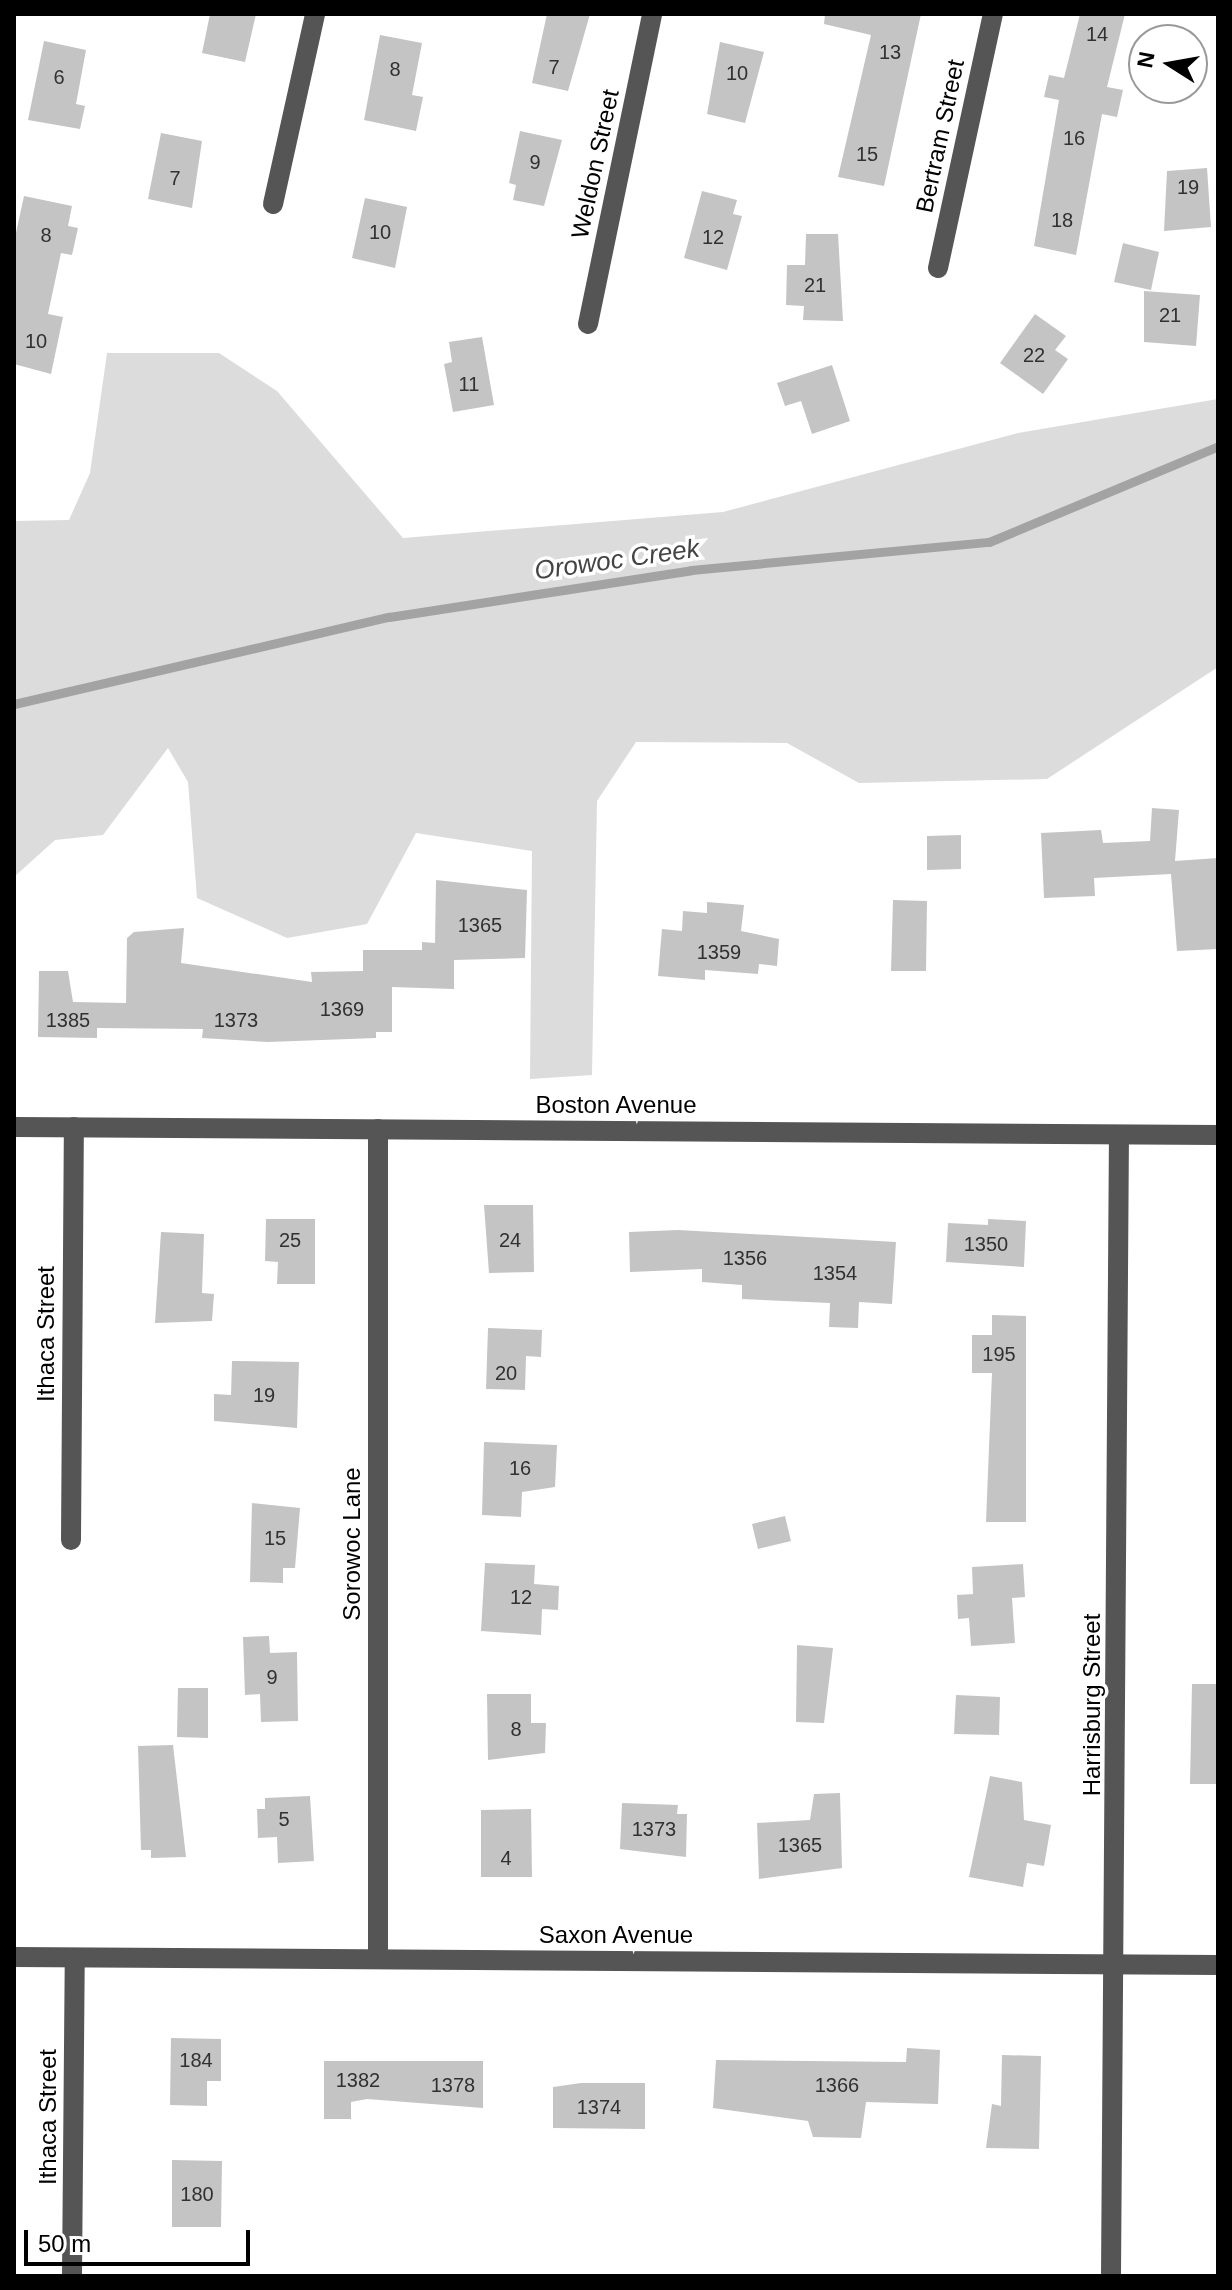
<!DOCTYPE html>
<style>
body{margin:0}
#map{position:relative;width:1232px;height:2290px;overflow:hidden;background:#fff;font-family:Helvetica,sans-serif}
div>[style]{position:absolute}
.green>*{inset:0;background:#dcdcdc}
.stream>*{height:9px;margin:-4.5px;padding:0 4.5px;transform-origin:4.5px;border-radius:4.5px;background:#a3a3a3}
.building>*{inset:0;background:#c4c4c4}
.minor>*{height:20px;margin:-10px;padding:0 10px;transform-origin:10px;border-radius:10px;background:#555}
span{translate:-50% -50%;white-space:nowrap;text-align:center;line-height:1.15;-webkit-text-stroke:7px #fff;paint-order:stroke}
.number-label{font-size:20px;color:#313131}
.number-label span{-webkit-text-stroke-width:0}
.street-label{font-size:24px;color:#000}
.water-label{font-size:26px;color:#444;font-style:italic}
.frame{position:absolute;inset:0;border:16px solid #000;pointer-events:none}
.north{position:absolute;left:1128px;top:24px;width:80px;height:80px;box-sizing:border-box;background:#fff;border:2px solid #999;border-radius:50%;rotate:281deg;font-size:22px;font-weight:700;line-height:32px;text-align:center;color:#000}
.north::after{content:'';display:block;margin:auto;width:28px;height:36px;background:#000;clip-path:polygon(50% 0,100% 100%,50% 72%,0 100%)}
.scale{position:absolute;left:24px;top:2230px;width:226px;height:36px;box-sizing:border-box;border:4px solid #000;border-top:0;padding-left:10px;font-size:24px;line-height:28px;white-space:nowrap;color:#000;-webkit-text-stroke:6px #fff;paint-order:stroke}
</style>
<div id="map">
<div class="green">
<div style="clip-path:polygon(107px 353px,219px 353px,277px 391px,403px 538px,723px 512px,1018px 433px,1218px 399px,1218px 667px,1047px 779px,859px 783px,787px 743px,636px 742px,597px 801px,592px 1075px,530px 1079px,532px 851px,416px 833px,367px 924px,287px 938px,197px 898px,188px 782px,168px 748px,103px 835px,55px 840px,14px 877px,14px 521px,69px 520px,90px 473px)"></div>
</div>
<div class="stream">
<div style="left:14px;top:704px;width:385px;rotate:-13.1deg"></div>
<div style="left:389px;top:617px;width:306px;rotate:-8.8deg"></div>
<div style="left:691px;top:570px;width:299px;rotate:-5.4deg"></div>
<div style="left:989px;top:542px;width:248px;rotate:-22.7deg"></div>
</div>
<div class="building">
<div style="clip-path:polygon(210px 14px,256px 14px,245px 62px,202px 53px)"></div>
<div style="clip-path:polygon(547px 14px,590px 14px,568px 91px,532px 83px)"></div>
<div style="clip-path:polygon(825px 14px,921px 14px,884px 186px,838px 177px,871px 35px,824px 24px)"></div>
<div style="clip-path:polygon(1080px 14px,1125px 14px,1107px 87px,1123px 90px,1117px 117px,1102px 114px,1076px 255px,1034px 246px,1059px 100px,1044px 97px,1049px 75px,1064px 78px)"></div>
<div style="clip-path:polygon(380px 35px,422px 43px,412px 95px,423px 97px,416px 131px,364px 120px)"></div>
<div style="clip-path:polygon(44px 41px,86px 50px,76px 104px,85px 106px,80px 129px,28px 120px)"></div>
<div style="clip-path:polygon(720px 42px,764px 52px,745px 123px,707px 114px)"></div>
<div style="clip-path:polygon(520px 131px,562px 140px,544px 206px,513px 200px,516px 185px,509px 183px)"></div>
<div style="clip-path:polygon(161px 133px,202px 141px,192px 208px,148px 199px)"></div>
<div style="clip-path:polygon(1207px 168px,1211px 227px,1164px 231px,1167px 171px)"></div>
<div style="clip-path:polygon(702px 191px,737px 200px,733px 214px,742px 216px,727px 270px,684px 258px)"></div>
<div style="clip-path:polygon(24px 196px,72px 206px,68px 226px,78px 228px,72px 255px,61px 253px,48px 314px,63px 317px,51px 374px,14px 364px,14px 242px)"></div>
<div style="clip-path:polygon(365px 198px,407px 207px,395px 268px,352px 258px)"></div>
<div style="clip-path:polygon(806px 234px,838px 234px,843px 321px,803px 320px,804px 306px,786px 305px,787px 265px,805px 265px)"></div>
<div style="clip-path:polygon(1123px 243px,1159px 252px,1151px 290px,1114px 282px)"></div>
<div style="clip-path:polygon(1144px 291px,1200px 295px,1196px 346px,1144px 342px)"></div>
<div style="clip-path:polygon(1035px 314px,1066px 336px,1055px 350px,1068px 359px,1043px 394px,1000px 363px)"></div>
<div style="clip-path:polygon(482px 337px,494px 405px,453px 412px,444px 364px,452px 362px,449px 342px)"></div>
<div style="clip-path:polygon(832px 365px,850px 421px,812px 434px,801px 401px,785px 406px,777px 383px)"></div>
<div style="clip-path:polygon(1152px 808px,1179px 810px,1175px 861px,1218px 858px,1218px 949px,1177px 951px,1171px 874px,1094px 878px,1095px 896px,1044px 898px,1041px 833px,1101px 830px,1103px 843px,1150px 841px)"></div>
<div style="clip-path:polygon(961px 835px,961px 869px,927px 870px,927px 836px)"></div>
<div style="clip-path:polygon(436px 880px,527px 890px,525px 958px,454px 960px,454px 989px,392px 987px,392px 1032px,376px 1032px,376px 1038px,268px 1042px,202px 1038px,203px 1029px,97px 1028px,97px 1038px,38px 1037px,39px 971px,68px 971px,73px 1002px,126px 1003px,127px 938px,134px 932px,184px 928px,181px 963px,312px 982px,311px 972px,363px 971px,363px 950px,422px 950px,422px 942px,435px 943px)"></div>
<div style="clip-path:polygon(893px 900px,927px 901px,926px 971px,891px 971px)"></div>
<div style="clip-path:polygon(707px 902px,744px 905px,741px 931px,779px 939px,777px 966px,759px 964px,758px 974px,705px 970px,705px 980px,658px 976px,662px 929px,682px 931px,683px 911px,707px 913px)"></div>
<div style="clip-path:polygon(484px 1205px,533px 1205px,534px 1272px,489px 1273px)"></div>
<div style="clip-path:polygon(266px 1219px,315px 1219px,315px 1284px,277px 1284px,278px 1262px,265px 1261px)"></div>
<div style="clip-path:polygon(988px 1219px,1026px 1221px,1024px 1267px,946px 1262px,948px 1223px,988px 1225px)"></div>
<div style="clip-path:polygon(678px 1230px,896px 1242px,892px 1304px,859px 1302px,858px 1328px,829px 1327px,830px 1303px,742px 1299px,742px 1285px,702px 1282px,702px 1269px,630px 1272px,629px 1232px)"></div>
<div style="clip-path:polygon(161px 1232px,204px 1234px,202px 1293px,214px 1294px,212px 1321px,155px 1323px)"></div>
<div style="clip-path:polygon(992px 1315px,1026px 1316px,1026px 1522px,986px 1522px,992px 1373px,972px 1373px,972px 1335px,992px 1335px)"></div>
<div style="clip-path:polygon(488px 1328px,542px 1330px,541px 1357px,526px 1356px,525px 1390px,486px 1389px)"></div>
<div style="clip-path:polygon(232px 1361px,299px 1362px,297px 1428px,214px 1421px,214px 1394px,231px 1395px)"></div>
<div style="clip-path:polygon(484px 1442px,557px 1445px,555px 1487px,522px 1492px,521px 1517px,482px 1515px)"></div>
<div style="clip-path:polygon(252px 1503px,300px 1508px,295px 1568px,283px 1568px,283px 1583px,250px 1582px)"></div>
<div style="clip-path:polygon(785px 1516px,791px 1541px,758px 1549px,752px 1524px)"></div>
<div style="clip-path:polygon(485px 1563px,535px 1565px,534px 1584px,559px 1586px,558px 1610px,542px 1609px,541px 1635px,481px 1631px)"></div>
<div style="clip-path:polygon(1023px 1564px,1025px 1597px,1012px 1598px,1015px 1643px,971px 1646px,969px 1618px,958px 1619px,957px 1595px,973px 1594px,972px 1567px)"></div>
<div style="clip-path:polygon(269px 1636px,270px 1653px,297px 1652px,298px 1721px,261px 1722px,260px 1694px,245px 1695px,243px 1637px)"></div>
<div style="clip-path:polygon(797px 1645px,833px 1648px,824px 1723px,796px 1722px)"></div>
<div style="clip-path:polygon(1192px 1684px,1218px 1684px,1218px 1784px,1190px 1784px)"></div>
<div style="clip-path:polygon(178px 1688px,208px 1688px,208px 1738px,177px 1737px)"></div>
<div style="clip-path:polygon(487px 1694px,531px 1694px,531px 1723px,546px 1723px,545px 1753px,488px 1760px)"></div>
<div style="clip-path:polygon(956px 1695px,1000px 1697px,999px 1735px,954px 1734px)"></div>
<div style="clip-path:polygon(173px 1745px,186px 1857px,151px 1858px,151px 1850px,141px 1850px,138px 1746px)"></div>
<div style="clip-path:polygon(990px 1776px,1022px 1782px,1024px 1820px,1051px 1825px,1044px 1866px,1027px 1863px,1023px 1887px,969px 1877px)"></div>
<div style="clip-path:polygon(840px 1793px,842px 1868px,759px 1879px,757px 1823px,810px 1820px,814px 1794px)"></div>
<div style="clip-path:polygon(310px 1796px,314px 1861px,278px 1863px,277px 1837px,258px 1838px,257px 1809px,265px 1809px,265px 1798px)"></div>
<div style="clip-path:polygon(622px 1803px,678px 1805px,677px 1814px,687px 1814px,686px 1857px,620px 1849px)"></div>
<div style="clip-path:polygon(531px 1809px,532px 1877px,481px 1877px,481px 1810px)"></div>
<div style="clip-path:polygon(171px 2038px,221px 2039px,221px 2081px,207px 2081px,207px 2106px,170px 2105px)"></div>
<div style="clip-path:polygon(907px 2048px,940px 2050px,938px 2104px,866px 2102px,861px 2138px,813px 2137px,808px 2121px,713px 2108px,716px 2060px,906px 2062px)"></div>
<div style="clip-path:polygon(1002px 2055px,1041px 2056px,1039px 2149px,986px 2148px,992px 2104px,1001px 2106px)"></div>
<div style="clip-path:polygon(324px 2061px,483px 2061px,483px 2108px,367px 2099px,351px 2102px,351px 2119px,324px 2119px)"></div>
<div style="clip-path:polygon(581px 2083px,645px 2083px,645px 2129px,553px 2128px,553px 2087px)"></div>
<div style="clip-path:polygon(172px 2160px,222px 2161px,221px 2227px,172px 2227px)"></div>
</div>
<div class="minor">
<div style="left:273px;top:204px;width:195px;rotate:-77.5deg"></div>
<div style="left:938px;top:268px;width:260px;rotate:-77.8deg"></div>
<div style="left:588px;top:324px;width:317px;rotate:-78.3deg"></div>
<div style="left:14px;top:1127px;width:1204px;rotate:0.38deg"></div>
<div style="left:378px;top:1129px;width:830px;rotate:90deg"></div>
<div style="left:71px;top:1540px;width:413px;rotate:-89.6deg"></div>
<div style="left:14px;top:1957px;width:1204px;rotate:0.38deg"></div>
<div style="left:72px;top:2276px;width:318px;rotate:-89.5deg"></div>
<div style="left:1111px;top:2276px;width:1141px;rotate:-89.6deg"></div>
</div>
<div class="number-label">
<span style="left:1097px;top:34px">14</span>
<span style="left:890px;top:52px">13</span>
<span style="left:554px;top:67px">7</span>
<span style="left:395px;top:69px">8</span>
<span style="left:737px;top:73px">10</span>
<span style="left:59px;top:77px">6</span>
<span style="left:1074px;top:138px">16</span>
<span style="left:867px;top:154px">15</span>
<span style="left:535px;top:162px">9</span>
<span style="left:175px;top:178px">7</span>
<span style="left:1188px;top:187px">19</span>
<span style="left:1062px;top:220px">18</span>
<span style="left:380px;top:232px">10</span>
<span style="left:46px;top:235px">8</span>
<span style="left:713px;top:237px">12</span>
<span style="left:815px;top:285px">21</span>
<span style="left:1170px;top:315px">21</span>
<span style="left:36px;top:341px">10</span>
<span style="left:1034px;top:355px">22</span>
<span style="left:469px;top:384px">11</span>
<span style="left:480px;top:925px">1365</span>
<span style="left:719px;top:952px">1359</span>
<span style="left:342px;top:1009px">1369</span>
<span style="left:68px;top:1020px">1385</span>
<span style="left:236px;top:1020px">1373</span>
<span style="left:290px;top:1240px">25</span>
<span style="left:510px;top:1240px">24</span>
<span style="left:986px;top:1244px">1350</span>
<span style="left:745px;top:1258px">1356</span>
<span style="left:835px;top:1273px">1354</span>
<span style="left:999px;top:1354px">195</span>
<span style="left:506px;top:1373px">20</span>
<span style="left:264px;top:1395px">19</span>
<span style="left:520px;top:1468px">16</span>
<span style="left:275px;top:1538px">15</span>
<span style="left:521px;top:1597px">12</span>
<span style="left:272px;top:1677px">9</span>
<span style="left:516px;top:1729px">8</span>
<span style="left:284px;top:1819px">5</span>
<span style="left:654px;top:1829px">1373</span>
<span style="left:800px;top:1845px">1365</span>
<span style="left:506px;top:1858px">4</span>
<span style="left:196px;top:2060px">184</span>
<span style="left:358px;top:2080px">1382</span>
<span style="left:453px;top:2085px">1378</span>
<span style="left:837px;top:2085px">1366</span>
<span style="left:599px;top:2107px">1374</span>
<span style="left:197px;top:2194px">180</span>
</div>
<div class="street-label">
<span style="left:940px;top:136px;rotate:-78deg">Bertram Street</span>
<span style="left:595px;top:164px;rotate:-78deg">Weldon Street</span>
<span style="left:616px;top:1105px">Boston Avenue</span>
<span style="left:46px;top:1334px;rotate:-90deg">Ithaca Street</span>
<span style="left:352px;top:1544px;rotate:-90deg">Sorowoc Lane</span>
<span style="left:1092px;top:1705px;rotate:-90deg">Harrisburg Street</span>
<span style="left:616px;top:1935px">Saxon Avenue</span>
<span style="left:48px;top:2117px;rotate:-90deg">Ithaca Street</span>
</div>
<div class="water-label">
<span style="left:617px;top:560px;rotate:-8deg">Orowoc Creek</span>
</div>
<div class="frame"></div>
<div class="north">N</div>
<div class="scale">50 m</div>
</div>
